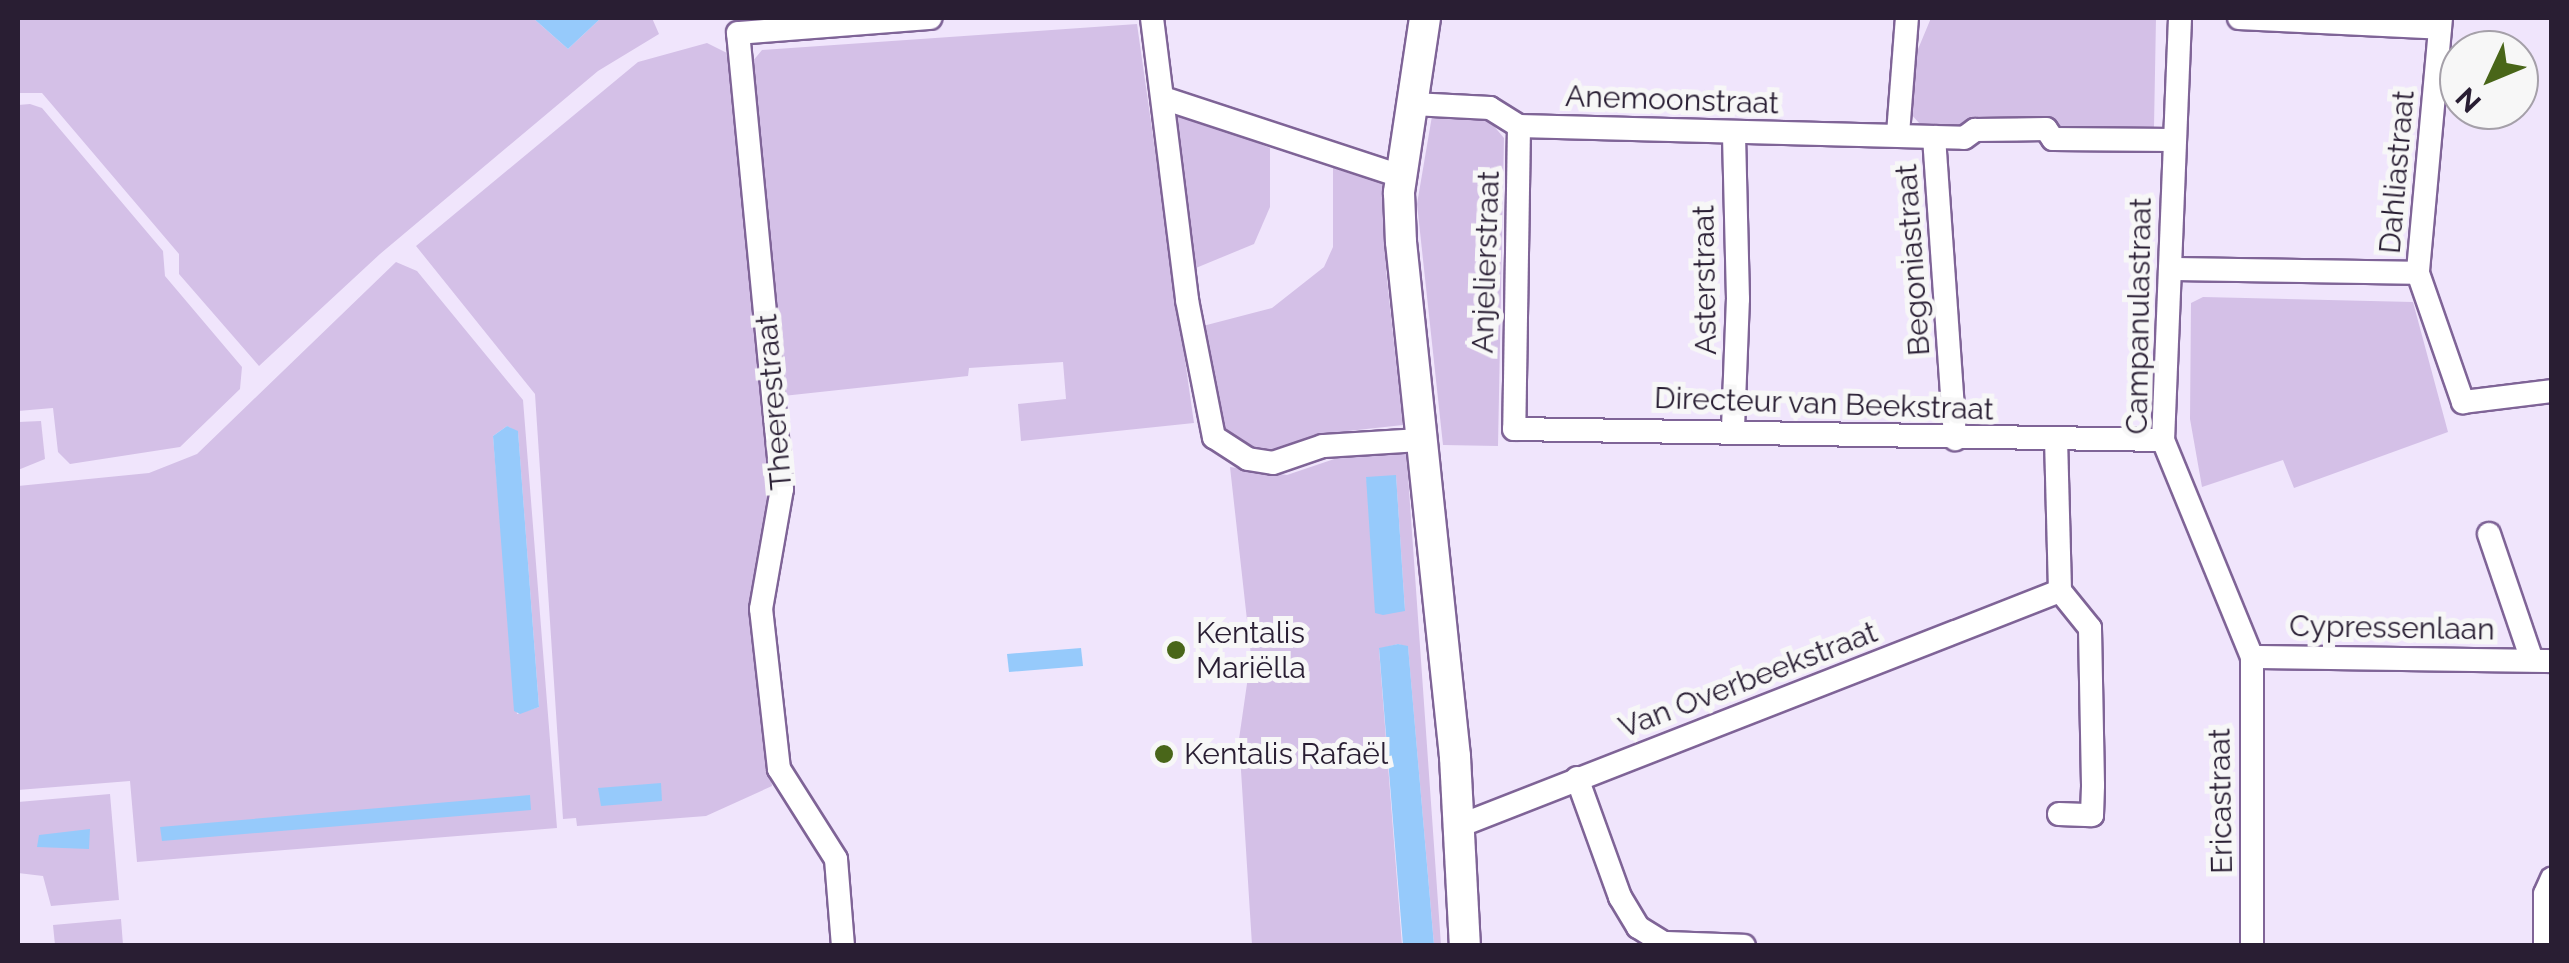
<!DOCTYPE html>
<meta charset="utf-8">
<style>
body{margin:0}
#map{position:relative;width:2569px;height:963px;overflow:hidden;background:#f0e5fc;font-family:Raleway,sans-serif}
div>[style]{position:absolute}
.green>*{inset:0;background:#d4c0e7}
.water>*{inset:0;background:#96cafb}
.roads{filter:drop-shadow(2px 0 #7f6497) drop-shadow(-2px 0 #7f6497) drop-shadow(0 2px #7f6497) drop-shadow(0 -2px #7f6497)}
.minor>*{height:22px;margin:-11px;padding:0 11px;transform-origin:11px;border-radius:11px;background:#fff}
.secondary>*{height:30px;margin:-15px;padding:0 15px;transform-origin:15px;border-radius:15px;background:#fff}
.dots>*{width:28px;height:28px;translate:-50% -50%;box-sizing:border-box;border:5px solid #f7f7f7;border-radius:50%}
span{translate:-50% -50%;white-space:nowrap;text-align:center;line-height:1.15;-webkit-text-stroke:10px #f7f7f7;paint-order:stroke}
.street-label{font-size:30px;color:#291e33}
.poi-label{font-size:30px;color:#291e33}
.left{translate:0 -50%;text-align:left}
.frame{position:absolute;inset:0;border:20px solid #291e33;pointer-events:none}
.north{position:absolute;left:2439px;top:30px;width:100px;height:100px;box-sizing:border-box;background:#f7f7f7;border:2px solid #a5a0a9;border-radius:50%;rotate:226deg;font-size:28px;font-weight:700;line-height:40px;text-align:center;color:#291e33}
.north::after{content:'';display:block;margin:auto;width:35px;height:45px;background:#496619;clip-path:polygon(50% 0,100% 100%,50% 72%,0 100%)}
</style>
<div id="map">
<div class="green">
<div style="clip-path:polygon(18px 18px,533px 18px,568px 49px,601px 18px,652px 18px,659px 34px,598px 71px,380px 254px,259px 366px,179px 274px,179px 254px,42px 93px,18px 93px)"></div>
<div style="clip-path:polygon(1931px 18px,2156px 18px,2154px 127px,2142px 133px,2060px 130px,2051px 122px,1971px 120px,1955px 129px,1920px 124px,1910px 113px,1911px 66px)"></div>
<div style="clip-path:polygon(1137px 24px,1194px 423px,1021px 441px,1018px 404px,1066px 399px,1063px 362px,969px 368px,968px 376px,783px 396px,752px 62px,762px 50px)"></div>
<div style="clip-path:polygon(707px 43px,731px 55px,770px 501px,750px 606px,772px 786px,706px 816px,577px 826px,576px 818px,563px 819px,535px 394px,416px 246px,638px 62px)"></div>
<div style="clip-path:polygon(30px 104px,42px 108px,163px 251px,165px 276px,242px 367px,240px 389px,180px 447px,70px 464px,58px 452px,53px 408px,18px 411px,18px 105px)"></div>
<div style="clip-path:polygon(1169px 108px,1270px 148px,1270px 207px,1254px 244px,1191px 270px)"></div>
<div style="clip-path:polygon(1432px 116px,1487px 118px,1504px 138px,1498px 446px,1443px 445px,1417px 204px)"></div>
<div style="clip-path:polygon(1333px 165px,1385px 179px,1386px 270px,1403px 425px,1348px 431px,1267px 454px,1226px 439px,1199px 327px,1272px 308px,1324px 267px,1333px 247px)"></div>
<div style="clip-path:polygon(evenodd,396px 262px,417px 271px,523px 400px,557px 828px,137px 862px,130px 781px,18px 790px,18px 486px,149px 473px,197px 454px,396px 262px,507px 426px,518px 432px,539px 707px,517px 714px,493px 436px,507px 426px)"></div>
<div style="clip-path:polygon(2203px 297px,2413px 302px,2448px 432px,2294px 488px,2283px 460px,2202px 487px,2190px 419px,2191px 303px)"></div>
<div style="clip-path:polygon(41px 421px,45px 459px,18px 470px,18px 422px)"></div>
<div style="clip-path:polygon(evenodd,1406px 447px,1441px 945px,1434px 945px,1408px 647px,1398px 644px,1379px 649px,1402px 945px,1252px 945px,1239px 739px,1251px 656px,1230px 467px,1287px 475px,1352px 453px,1406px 447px,1396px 476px,1405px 611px,1366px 478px,1396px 476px)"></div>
<div style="clip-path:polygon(110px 794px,119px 900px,51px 906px,43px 876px,18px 873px,18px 802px)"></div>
<div style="clip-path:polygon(121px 919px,123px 945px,55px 945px,53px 925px)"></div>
</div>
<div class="water">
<div style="clip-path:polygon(533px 18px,601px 18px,568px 49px)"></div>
<div style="clip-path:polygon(507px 426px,518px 431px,539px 707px,520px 714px,514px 711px,493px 436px)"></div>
<div style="clip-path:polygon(1396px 475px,1405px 611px,1383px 615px,1375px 613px,1366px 477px)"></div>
<div style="clip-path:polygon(1398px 644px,1408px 646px,1434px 945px,1403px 945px,1379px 648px)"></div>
<div style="clip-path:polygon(1081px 648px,1083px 666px,1009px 672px,1007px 654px)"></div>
<div style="clip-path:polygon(661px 783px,662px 801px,601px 806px,598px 788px)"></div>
<div style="clip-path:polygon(530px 795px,531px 810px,162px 841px,160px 827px)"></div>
<div style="clip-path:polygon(90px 829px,89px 849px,37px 847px,39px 835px)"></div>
</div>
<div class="roads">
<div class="minor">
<div style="left:1152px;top:18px;width:284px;rotate:82.9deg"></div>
<div style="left:1187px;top:300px;width:140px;rotate:78.9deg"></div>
<div style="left:1214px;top:437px;width:40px;rotate:32.9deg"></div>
<div style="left:1248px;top:459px;width:25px;rotate:9deg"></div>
<div style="left:1273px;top:463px;width:53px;rotate:-18.8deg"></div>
<div style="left:1323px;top:446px;width:98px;rotate:-3.5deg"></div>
<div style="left:2180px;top:18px;width:422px;rotate:92.3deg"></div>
<div style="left:2163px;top:440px;width:235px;rotate:67.7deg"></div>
<div style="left:2252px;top:657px;width:289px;rotate:90deg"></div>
<div style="left:2239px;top:18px;width:201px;rotate:2.8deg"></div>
<div style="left:2441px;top:18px;width:256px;rotate:95.2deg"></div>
<div style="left:2418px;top:273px;width:137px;rotate:70.8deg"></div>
<div style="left:2463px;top:402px;width:90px;rotate:-7deg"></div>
<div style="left:1163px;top:98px;width:253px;rotate:18.2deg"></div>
<div style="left:1413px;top:104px;width:77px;rotate:3deg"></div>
<div style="left:1490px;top:108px;width:34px;rotate:32deg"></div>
<div style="left:1519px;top:126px;width:445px;rotate:1.5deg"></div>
<div style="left:1964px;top:138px;width:14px;rotate:-36deg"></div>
<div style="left:1975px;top:130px;width:71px;rotate:-0.8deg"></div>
<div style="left:2046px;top:129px;width:12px;rotate:55deg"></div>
<div style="left:2053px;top:139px;width:120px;rotate:0.5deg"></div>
<div style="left:1519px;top:126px;width:303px;rotate:90.9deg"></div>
<div style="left:1514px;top:429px;width:649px;rotate:0.97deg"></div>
<div style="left:1898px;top:134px;width:116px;rotate:-85.6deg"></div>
<div style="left:1934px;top:137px;width:303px;rotate:86deg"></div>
<div style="left:2170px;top:269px;width:248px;rotate:0.9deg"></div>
<div style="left:1733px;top:428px;width:129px;rotate:-87.8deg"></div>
<div style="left:1738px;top:299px;width:167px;rotate:-91.4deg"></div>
<div style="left:2489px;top:534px;width:133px;rotate:71.2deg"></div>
<div style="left:2252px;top:657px;width:300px;rotate:0.8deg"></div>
<div style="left:1577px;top:778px;width:127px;rotate:70.1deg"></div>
<div style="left:1620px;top:897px;width:35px;rotate:59deg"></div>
<div style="left:1638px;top:927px;width:31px;rotate:32deg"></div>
<div style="left:1664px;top:943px;width:80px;rotate:2.1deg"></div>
<div style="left:2059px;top:814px;width:33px;rotate:2deg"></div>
<div style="left:2092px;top:815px;width:30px;rotate:-88deg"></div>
<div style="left:2093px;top:785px;width:157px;rotate:-91.1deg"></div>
<div style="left:2090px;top:628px;width:48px;rotate:-129deg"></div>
<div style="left:1459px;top:826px;width:645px;rotate:-21.36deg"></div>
<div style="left:2060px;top:591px;width:149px;rotate:-91.5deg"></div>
<div style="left:843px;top:946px;width:87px;rotate:-94.6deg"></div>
<div style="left:836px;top:859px;width:107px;rotate:-122.3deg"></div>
<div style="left:779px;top:769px;width:161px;rotate:-96.4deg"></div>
<div style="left:761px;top:609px;width:122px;rotate:-80.1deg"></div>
<div style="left:782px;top:489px;width:458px;rotate:-95.5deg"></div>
<div style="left:738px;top:33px;width:193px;rotate:-4.5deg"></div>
<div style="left:2545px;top:946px;width:52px;rotate:-90deg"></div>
<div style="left:2545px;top:894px;width:17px;rotate:-66deg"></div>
</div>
<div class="secondary">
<div style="left:1425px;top:18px;width:177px;rotate:98.5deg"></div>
<div style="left:1399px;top:193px;width:49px;rotate:87.7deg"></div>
<div style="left:1401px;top:242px;width:518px;rotate:84.01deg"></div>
<div style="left:1455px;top:757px;width:189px;rotate:87deg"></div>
</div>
</div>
<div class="dots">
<div style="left:1176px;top:650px;background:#496619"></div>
<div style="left:1164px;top:754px;background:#496619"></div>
</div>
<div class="street-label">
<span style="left:1672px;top:100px;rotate:2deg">Anemoonstraat</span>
<span style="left:2397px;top:172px;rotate:-85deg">Dahliastraat</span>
<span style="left:1913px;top:260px;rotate:-94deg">Begoniastraat</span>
<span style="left:1486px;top:262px;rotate:-88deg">Anjelierstraat</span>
<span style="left:1705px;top:280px;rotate:-91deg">Asterstraat</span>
<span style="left:2139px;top:316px;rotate:-89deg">Campanulastraat</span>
<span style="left:774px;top:402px;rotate:-95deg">Theerestraat</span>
<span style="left:1824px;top:404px;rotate:2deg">Directeur van Beekstraat</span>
<span style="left:2392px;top:628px;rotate:1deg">Cypressenlaan</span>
<span style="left:1748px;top:680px;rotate:-21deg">Van Overbeekstraat</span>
<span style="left:2221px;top:801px;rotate:-91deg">Ericastraat</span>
</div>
<div class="poi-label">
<span class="left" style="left:1196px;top:650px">Kentalis<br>Mariëlla</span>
<span class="left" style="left:1184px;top:754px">Kentalis Rafaël</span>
</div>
<div class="frame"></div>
<div class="north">N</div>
</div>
